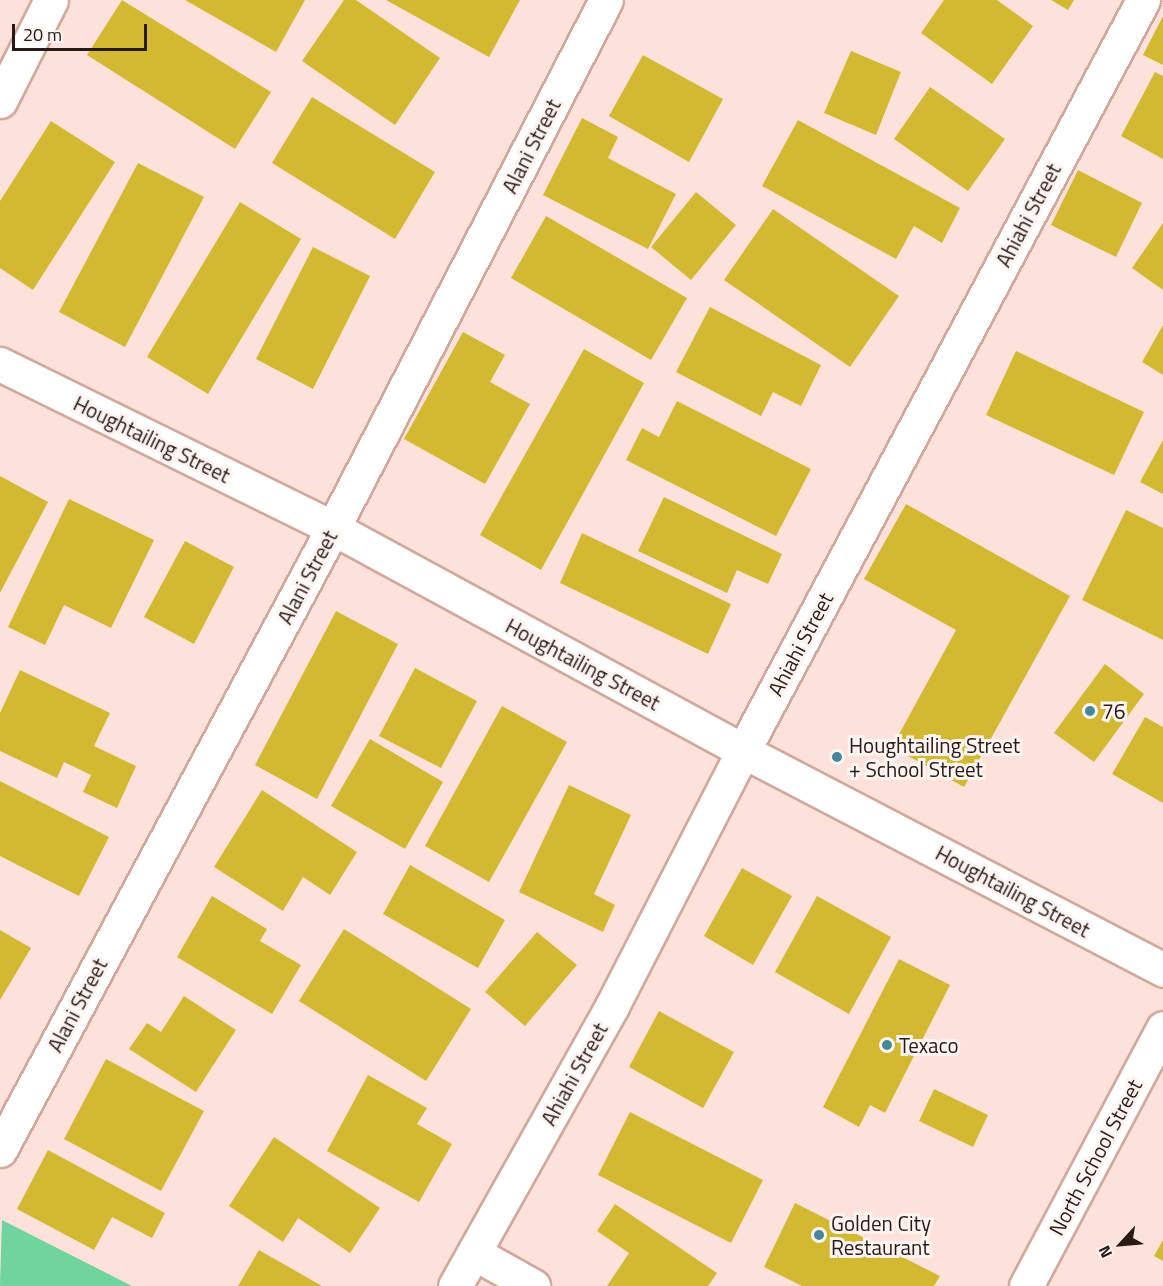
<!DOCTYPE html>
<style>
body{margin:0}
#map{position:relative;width:1163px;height:1286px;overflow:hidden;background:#fce2da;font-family:"Titillium Web",sans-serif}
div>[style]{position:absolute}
.green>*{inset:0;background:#71d49e}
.building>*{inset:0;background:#d2b931}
.roads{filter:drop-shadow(2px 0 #d1a89b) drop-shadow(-2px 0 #d1a89b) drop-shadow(0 2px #d1a89b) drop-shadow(0 -2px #d1a89b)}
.minor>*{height:33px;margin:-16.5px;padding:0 16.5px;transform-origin:16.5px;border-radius:16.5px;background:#fff}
.major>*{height:33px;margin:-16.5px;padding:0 16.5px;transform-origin:16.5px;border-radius:16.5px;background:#fff}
.dots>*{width:16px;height:16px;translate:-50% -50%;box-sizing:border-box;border:3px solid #fcf4f1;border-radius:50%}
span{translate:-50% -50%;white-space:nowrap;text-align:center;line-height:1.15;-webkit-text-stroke:6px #fcf4f1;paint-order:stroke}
.street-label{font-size:21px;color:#291a15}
.poi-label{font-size:21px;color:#291a15}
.left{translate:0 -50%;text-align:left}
.north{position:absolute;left:1091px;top:1214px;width:60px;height:60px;-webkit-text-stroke:4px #fcf4f1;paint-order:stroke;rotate:244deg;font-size:16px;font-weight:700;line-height:24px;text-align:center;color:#291a15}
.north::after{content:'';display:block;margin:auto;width:21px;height:27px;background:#291a15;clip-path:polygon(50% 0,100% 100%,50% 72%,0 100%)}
.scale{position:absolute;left:12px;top:24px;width:135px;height:27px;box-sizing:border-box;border:3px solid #291a15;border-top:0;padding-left:8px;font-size:18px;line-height:21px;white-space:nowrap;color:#291a15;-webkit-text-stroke:4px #fcf4f1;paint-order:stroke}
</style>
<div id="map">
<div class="green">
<div style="clip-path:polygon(2px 1220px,132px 1286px,0 1286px)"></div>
</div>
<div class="building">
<div style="clip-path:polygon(122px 0,271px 92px,235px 149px,87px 55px)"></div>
<div style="clip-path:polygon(185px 0,305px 0,276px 52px)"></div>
<div style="clip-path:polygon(344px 0,356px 0,440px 58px,395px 125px,302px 61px)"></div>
<div style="clip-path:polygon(386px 0,520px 0,489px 57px)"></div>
<div style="clip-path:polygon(944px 0,997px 0,1033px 26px,992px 84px,921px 33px)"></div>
<div style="clip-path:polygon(1051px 0,1074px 0,1068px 10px)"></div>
<div style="clip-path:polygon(1163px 16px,1163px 65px,1143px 55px)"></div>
<div style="clip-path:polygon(851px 51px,901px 72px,876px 135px,824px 113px)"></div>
<div style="clip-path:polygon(643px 55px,723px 99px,689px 162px,609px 116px)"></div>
<div style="clip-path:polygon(1155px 72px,1163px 76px,1163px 159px,1121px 136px)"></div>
<div style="clip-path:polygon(930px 87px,1005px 139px,968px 191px,894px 139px)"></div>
<div style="clip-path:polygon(312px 97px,435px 172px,395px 239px,272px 163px)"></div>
<div style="clip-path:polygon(582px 118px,618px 137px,608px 158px,676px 194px,648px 249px,543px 195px)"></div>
<div style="clip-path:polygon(798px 120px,960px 208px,942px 243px,914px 226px,896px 259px,762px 186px)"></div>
<div style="clip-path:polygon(51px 121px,115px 162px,33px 290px,0 268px,0 201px)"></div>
<div style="clip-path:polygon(138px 163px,204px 197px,125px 347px,59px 312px)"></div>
<div style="clip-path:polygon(1078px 170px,1142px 203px,1116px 257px,1051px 225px)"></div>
<div style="clip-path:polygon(696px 192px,736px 225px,691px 280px,651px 247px)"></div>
<div style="clip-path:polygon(240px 202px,301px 239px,208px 394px,147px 357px)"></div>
<div style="clip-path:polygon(773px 209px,899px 296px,850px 367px,724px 280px)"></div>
<div style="clip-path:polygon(546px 216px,687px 298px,651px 360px,511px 278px)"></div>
<div style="clip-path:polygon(1163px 223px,1163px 290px,1132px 268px)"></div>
<div style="clip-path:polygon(313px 247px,370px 276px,313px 389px,256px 359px)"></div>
<div style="clip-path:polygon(710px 307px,821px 365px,801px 406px,773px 392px,761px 416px,676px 372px)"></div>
<div style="clip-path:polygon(1163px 325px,1163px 375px,1142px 362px)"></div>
<div style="clip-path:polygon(463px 332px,505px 355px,490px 382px,530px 404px,485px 484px,404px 439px)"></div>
<div style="clip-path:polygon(584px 349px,644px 383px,541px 570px,480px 535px)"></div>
<div style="clip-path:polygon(1016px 351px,1144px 412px,1114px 475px,986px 415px)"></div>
<div style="clip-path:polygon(677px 401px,811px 469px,776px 536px,626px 460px,642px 428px,659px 437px)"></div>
<div style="clip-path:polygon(1163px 440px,1163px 494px,1140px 482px)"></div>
<div style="clip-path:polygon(0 476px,48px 502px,0 593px)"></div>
<div style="clip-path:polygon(664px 497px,782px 554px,768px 584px,737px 570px,727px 593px,638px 551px)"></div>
<div style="clip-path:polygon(69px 499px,154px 540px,111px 628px,64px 605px,45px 645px,8px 627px)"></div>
<div style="clip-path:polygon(906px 504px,1070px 596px,964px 787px,892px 747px,956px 630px,864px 579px)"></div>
<div style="clip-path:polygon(1126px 510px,1163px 528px,1163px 640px,1082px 600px)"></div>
<div style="clip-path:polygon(582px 533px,731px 604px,708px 654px,560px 583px)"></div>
<div style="clip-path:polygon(185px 541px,234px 567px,194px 644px,144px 617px)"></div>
<div style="clip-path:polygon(336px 611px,398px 644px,317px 799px,255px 765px)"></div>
<div style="clip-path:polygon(1105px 664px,1144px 694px,1094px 762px,1054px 733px)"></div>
<div style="clip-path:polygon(415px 668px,477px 701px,441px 768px,379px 736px)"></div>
<div style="clip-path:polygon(20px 670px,110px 713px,94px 746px,136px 766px,117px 808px,83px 792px,91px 775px,64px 762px,57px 778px,0 751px,0 713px)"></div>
<div style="clip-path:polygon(502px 706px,567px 742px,489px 882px,425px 846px)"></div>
<div style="clip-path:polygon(1145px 717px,1163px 727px,1163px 803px,1112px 774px)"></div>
<div style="clip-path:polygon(370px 739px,443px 782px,405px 849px,331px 806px)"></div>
<div style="clip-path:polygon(0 781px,109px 837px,79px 896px,0 856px)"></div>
<div style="clip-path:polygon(569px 785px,631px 815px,594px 894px,615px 905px,603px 932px,519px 892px)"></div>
<div style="clip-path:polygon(262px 790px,357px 852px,330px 895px,303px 877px,283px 911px,214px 867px)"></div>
<div style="clip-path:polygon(410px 865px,505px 920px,478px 968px,383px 914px)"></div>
<div style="clip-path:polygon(742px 868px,792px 896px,753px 965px,704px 936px)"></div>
<div style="clip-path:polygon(212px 896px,267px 929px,260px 941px,301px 965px,272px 1014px,177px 957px)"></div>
<div style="clip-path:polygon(817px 896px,891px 937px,849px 1014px,775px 972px)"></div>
<div style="clip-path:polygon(344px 929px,471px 1009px,426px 1081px,299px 1001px)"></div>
<div style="clip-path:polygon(0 930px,31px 948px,0 1000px)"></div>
<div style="clip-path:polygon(537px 932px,577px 965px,525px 1026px,485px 992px)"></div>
<div style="clip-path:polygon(899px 959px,950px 985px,885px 1113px,870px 1105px,859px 1127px,823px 1107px)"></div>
<div style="clip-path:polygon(184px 996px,236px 1030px,196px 1092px,129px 1049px,147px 1023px,161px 1032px)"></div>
<div style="clip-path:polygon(659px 1011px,734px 1052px,703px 1108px,629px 1067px)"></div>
<div style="clip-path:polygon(106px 1059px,204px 1111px,161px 1191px,64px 1139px)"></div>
<div style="clip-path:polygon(368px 1075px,427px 1108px,417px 1124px,452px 1144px,419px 1202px,327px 1151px)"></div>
<div style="clip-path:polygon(934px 1089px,988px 1115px,973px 1147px,919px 1121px)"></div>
<div style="clip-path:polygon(630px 1112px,763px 1180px,731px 1243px,598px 1175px)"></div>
<div style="clip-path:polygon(274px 1137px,380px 1208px,350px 1253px,298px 1218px,283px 1242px,229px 1206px)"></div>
<div style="clip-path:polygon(48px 1150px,165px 1213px,152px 1238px,112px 1217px,94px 1250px,17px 1209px)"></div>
<div style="clip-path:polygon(795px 1203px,940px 1276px,934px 1286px,802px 1286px,764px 1267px)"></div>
<div style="clip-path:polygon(615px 1204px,717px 1273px,708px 1286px,607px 1286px,629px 1253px,597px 1231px)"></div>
<div style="clip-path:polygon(1163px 1240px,1163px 1261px,1154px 1256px)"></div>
<div style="clip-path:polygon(259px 1250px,322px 1286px,238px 1286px)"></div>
</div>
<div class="roads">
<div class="minor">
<div style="left:0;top:101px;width:113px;rotate:-63.2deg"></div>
<div style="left:0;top:364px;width:371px;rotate:26.2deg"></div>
<div style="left:333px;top:528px;width:467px;rotate:28.5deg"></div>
<div style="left:743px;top:751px;width:474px;rotate:27.5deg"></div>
<div style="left:0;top:1150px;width:706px;rotate:-61.84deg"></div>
<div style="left:333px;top:528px;width:594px;rotate:-62.66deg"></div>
<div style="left:474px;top:1253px;width:68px;rotate:29.2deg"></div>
<div style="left:455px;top:1286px;width:321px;rotate:-60.7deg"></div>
<div style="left:612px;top:1006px;width:287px;rotate:-62.8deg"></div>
<div style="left:743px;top:751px;width:851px;rotate:-61.96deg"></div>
</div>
<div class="major">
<div style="left:1026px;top:1286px;width:292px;rotate:-62deg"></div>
</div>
</div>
<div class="dots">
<div style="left:1090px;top:711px;background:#46889a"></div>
<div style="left:837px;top:757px;background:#46889a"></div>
<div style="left:887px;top:1045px;background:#46889a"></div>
<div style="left:819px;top:1235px;background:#46889a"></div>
</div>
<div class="street-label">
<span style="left:531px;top:146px;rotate:-63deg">Alani Street</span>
<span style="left:1028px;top:215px;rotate:-62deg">Ahiahi Street</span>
<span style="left:152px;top:439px;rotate:26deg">Houghtailing Street</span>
<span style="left:307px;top:577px;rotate:-62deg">Alani Street</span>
<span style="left:800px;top:644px;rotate:-62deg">Ahiahi Street</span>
<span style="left:583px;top:664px;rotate:28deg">Houghtailing Street</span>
<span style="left:1013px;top:891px;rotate:28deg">Houghtailing Street</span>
<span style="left:77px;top:1005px;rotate:-62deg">Alani Street</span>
<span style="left:574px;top:1074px;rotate:-61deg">Ahiahi Street</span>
<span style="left:1095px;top:1157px;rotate:-62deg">North School Street</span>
</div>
<div class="poi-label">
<span class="left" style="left:1102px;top:711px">76</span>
<span class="left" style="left:849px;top:757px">Houghtailing Street<br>+ School Street</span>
<span class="left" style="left:899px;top:1045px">Texaco</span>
<span class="left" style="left:831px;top:1235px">Golden City<br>Restaurant</span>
</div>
<div class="north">N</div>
<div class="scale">20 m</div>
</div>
